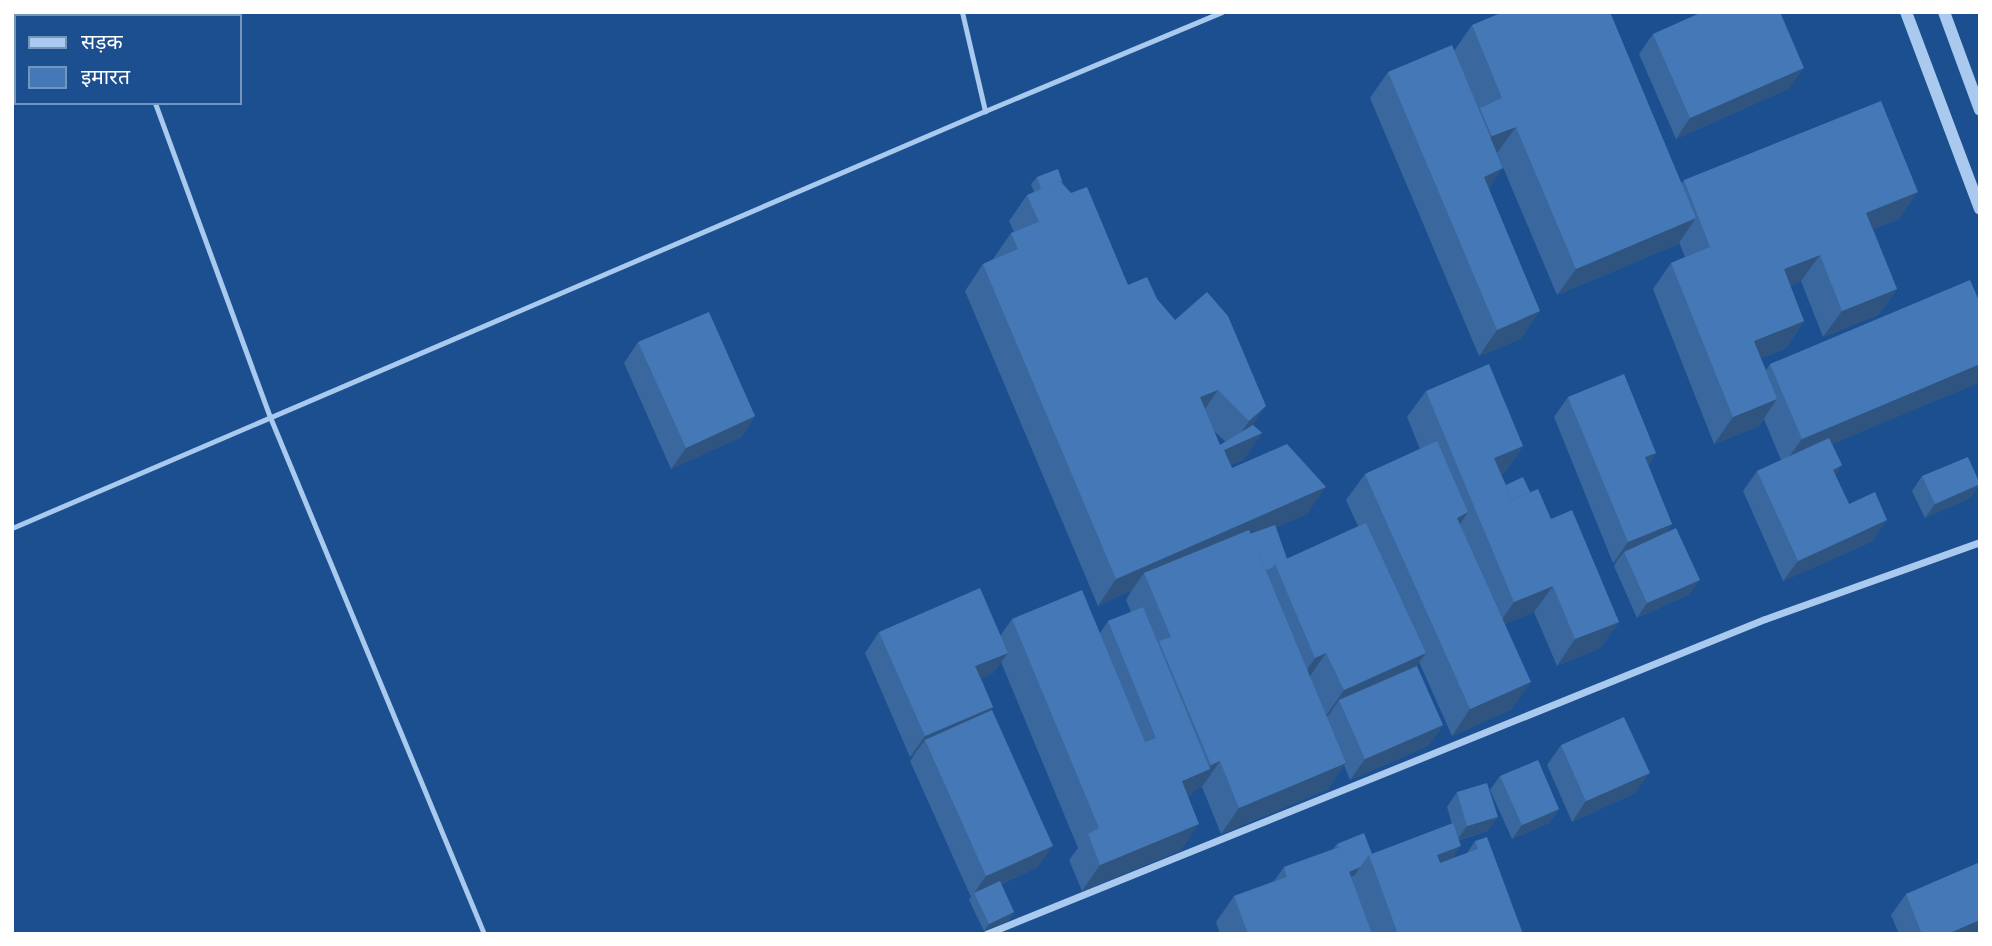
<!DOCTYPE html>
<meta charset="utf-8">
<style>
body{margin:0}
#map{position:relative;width:1992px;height:946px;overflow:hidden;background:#1b4f8f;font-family:Quicksand,"Noto Sans Devanagari",sans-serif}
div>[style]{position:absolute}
.service>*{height:5px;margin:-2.5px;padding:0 2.5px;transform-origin:2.5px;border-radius:2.5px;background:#a9c9ee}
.minor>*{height:7px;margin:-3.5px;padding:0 3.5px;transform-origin:3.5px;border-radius:3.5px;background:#a9c9ee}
.tertiary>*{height:12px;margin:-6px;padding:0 6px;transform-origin:6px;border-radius:6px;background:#a9c9ee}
.wall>*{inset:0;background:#3a679d}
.shaded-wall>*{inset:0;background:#305480}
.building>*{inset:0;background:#4478b7}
span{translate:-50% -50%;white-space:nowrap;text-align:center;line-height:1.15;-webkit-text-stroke:7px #1b4f8f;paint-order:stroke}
.frame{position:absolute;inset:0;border:14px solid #fff;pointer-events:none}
.legend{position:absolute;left:14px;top:14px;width:228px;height:91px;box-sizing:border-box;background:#1b4f8f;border:2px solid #7695bc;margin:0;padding:9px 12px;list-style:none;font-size:21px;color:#fff}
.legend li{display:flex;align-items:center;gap:14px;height:35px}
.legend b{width:35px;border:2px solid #7695bc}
</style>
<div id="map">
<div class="service">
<div style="left:122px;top:12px;width:4px;rotate:76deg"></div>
<div style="left:962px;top:12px;width:102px;rotate:76.9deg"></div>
<div style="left:985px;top:111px;width:257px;rotate:-22.7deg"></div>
<div style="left:155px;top:103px;width:334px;rotate:69.9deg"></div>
<div style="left:270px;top:417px;width:560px;rotate:67.51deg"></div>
<div style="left:12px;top:528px;width:1059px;rotate:-23.2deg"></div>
</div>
<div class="minor">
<div style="left:986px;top:934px;width:840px;rotate:-22.02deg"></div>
<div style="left:1765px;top:619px;width:228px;rotate:-19.7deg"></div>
</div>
<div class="tertiary">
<div style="left:1906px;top:12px;width:210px;rotate:69.4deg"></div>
<div style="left:1944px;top:12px;width:104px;rotate:69.8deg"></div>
</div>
<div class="wall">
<div style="clip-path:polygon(1472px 25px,1682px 183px,1684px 180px,1899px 219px,1873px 229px,1897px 289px,1878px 315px,1823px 337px,1801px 281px,1790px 286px,1804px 321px,1786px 348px,1761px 358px,1766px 370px,1770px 364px,1980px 303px,1980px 382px,1832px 444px,1842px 465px,1835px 475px,1849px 504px,1873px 541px,1783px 581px,1743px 491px,1757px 471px,1781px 460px,1764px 419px,1759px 426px,1714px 444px,1653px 289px,1671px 263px,1685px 257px,1679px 242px,1678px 244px,1557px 295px,1497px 153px,1489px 189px,1522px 338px,1479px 356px,1370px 98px,1388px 72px,1454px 51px)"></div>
<div style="clip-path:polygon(1653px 34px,1790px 88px,1676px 139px,1639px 54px)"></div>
<div style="clip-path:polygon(evenodd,1037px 177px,1063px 184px,1128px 285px,1157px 299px,1253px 425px,1262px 433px,1243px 460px,1231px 465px,1232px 468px,1307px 514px,1276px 527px,1287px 559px,1358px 526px,1346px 500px,1365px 474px,1420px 449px,1407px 417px,1426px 391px,1523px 446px,1505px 472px,1501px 474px,1506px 485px,1530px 492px,1551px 519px,1619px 622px,1600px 648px,1557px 666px,1534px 612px,1505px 624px,1512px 709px,1452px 736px,1419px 662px,1416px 667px,1443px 725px,1428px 746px,1350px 780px,1344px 765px,1328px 789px,1221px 834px,1202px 787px,1195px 790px,1191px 795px,1188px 796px,1181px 850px,1082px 891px,1069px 860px,1078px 848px,1001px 662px,993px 673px,981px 678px,993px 707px,990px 711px,1038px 867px,1001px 884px,1014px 912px,1009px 920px,984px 931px,969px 900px,971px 897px,910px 761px,914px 755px,910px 757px,865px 653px,879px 632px,1000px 636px,1012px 619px,1100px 633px,1108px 621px,1131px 612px,1126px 600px,1132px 590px,1098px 606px,965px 291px,983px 264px,993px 259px,1011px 233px,1014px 232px,1009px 221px,1027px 195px,1034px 192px,1031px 184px,1037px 177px,1214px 431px,1226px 442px,1220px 445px,1214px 431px)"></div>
<div style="clip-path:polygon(638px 342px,755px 416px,741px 437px,671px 469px,624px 363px)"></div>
<div style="clip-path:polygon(1568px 397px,1656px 453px,1648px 465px,1672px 524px,1666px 533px,1690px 594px,1637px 618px,1614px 566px,1617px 561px,1613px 563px,1554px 417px)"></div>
<div style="clip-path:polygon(1922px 476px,1980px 484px,1970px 498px,1925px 518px,1912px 491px)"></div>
<div style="clip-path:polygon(1561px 745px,1635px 793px,1572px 822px,1547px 765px)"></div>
<div style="clip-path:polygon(1500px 776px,1559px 809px,1549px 823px,1512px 839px,1490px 790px)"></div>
<div style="clip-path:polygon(1457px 792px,1488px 831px,1459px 840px,1453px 858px,1467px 853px,1475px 841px,1523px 934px,1220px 934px,1216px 922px,1234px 896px,1274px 881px,1284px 867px,1333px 849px,1337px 844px,1372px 854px,1452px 824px,1447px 807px)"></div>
<div style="clip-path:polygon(1906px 894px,1980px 934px,1899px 934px,1891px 915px)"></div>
</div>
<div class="shaded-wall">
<div style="clip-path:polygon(1804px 68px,1790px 88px,1676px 139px,1690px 118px)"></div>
<div style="clip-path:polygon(1516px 127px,1497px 153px,1474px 163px,1492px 136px)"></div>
<div style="clip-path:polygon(1503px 168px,1485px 194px,1484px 177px)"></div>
<div style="clip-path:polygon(1918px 192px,1899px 219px,1848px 239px,1866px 213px)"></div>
<div style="clip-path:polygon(1696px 218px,1678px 244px,1557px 295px,1576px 269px)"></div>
<div style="clip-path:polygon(1820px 255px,1801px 281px,1765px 296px,1784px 269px)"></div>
<div style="clip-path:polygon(1897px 289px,1878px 315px,1823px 337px,1842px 311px)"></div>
<div style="clip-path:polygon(1540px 311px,1522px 338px,1479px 356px,1497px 330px)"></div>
<div style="clip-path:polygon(1804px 321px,1786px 348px,1736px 368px,1754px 341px)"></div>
<div style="clip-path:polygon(1980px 364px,1980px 382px,1783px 465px,1802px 439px)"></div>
<div style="clip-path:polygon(1218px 390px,1200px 416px,1200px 397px)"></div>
<div style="clip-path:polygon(1777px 399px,1759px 426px,1714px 444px,1733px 417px)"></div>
<div style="clip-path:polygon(1266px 406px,1248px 432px,1262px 433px,1243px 460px,1206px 476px,1224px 450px,1232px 446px,1249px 421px)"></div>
<div style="clip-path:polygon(755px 416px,741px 437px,671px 469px,686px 448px)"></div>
<div style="clip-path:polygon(1523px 446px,1505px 472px,1476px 484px,1494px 458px)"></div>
<div style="clip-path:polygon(1656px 453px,1642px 473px,1645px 457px)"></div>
<div style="clip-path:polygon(1842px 465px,1828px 486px,1833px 470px)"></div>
<div style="clip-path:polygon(1980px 484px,1970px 498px,1925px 518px,1935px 504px)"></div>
<div style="clip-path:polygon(1326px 487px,1307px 514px,1252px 538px,1144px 573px,1132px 590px,1098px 606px,1116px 579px)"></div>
<div style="clip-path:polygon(1468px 512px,1450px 539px,1457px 518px)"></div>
<div style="clip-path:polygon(1887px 520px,1873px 541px,1783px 581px,1798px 561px)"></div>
<div style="clip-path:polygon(1672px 524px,1658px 544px,1624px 552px,1617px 561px,1613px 563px,1628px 542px)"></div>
<div style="clip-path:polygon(1700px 580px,1690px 594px,1637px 618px,1647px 603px)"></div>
<div style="clip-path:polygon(1553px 586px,1534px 612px,1496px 628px,1514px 602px)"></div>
<div style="clip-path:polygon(1619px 622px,1600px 648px,1557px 666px,1575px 639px)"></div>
<div style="clip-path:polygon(1008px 653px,993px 673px,961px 687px,975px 666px)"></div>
<div style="clip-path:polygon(1326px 653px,1308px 679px,1297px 684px,1315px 658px)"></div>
<div style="clip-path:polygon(1426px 653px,1407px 679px,1339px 700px,1329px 715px,1325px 717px,1344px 690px)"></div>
<div style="clip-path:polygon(1531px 682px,1512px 709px,1452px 736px,1470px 709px)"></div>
<div style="clip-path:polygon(993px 707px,979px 727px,925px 740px,914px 755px,910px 757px,925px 736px)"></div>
<div style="clip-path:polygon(1443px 725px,1428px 746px,1350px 780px,1365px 759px)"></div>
<div style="clip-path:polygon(1220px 761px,1202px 787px,1195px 790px,1191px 795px,1164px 807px,1182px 781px,1207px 770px,1211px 765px)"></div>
<div style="clip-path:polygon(1346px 763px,1328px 789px,1221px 834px,1239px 808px)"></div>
<div style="clip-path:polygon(1650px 773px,1635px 793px,1572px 822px,1586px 801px)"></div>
<div style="clip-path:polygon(1559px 809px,1549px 823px,1512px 839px,1522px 825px)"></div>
<div style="clip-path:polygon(1498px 817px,1488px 831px,1457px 840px,1467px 826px)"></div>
<div style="clip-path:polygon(1199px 824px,1181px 850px,1082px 891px,1100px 865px)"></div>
<div style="clip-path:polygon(1053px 846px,1038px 867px,975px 895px,974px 893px,986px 876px)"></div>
<div style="clip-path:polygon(1461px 846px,1443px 872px,1437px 855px)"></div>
<div style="clip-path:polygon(1360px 867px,1355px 875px,1343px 880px,1348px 872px)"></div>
<div style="clip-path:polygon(1014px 912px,1009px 920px,984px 931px,989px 924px)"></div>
<div style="clip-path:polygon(1980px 920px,1980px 934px,1947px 934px)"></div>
</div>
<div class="building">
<div style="clip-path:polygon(1503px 12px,1610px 12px,1696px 218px,1576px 269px,1516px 127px,1492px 136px,1480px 108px,1502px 98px,1472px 25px)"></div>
<div style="clip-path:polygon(1702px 12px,1780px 12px,1804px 68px,1690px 118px,1653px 34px)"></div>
<div style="clip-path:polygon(1452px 45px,1503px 168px,1484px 177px,1540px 311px,1497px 330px,1388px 72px)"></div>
<div style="clip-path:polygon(1881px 101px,1918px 192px,1866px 213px,1897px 289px,1842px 311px,1820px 255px,1784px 269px,1804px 321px,1754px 341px,1777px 399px,1733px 417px,1671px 263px,1710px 247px,1684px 180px)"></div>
<div style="clip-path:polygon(1058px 169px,1063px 184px,1060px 181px,1041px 189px,1037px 177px)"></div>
<div style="clip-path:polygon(1060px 181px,1071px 193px,1087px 187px,1128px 285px,1147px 277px,1157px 299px,1175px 320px,1207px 292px,1228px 316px,1266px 406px,1249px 421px,1218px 390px,1200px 397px,1220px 445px,1253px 425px,1262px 433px,1224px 450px,1232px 468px,1287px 444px,1326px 487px,1116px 579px,983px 264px,1018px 249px,1011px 233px,1039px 222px,1027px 195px)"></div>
<div style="clip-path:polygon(1970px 280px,1980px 303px,1980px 364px,1802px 439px,1770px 364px)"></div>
<div style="clip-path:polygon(709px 312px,755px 416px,686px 448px,638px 342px)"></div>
<div style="clip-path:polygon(1489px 364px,1523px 446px,1494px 458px,1512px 500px,1538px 489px,1551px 519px,1572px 510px,1619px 622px,1575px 639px,1553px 586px,1514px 602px,1426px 391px)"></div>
<div style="clip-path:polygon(1624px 374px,1656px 453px,1645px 457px,1672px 524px,1628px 542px,1568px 397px)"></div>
<div style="clip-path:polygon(1829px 438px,1842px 465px,1833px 470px,1849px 504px,1875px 492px,1887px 520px,1798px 561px,1757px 471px)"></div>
<div style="clip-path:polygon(1437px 441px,1468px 512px,1457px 518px,1531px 682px,1470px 709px,1365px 474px)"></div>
<div style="clip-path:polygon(1968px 457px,1980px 484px,1935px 504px,1922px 476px)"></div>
<div style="clip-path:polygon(1523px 477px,1530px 492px,1512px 500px,1506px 485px)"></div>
<div style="clip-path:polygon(1366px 523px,1426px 653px,1344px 690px,1326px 653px,1315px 658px,1275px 564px)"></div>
<div style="clip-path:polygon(1275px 525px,1287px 559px,1275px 564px,1272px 568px,1266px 570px,1250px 534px)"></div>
<div style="clip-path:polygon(1676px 528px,1700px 580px,1647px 603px,1624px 552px)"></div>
<div style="clip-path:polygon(1249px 530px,1346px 763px,1239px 808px,1220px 761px,1211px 765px,1159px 641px,1171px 637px,1144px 573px)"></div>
<div style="clip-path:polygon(980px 588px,1008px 653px,975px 666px,993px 707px,925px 736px,879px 632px)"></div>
<div style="clip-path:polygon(1082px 590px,1145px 742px,1156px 738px,1108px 621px,1143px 607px,1210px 769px,1182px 781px,1199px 824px,1100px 865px,1088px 834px,1099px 828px,1012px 619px)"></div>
<div style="clip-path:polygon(1417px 666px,1443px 725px,1365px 759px,1339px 700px)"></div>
<div style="clip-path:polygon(992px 710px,1053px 846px,986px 876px,925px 740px)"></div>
<div style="clip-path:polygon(1624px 717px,1650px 773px,1586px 801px,1561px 745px)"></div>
<div style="clip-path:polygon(1538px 760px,1559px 809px,1522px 825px,1500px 776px)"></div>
<div style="clip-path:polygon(1487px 783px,1498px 817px,1467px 826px,1457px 792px)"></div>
<div style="clip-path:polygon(1453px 823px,1461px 846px,1437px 855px,1440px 863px,1478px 849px,1475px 841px,1487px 837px,1523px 934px,1398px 934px,1369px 855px)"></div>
<div style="clip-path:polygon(1364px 833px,1372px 854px,1369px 855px,1360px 867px,1349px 872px,1340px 847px,1338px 847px,1337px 844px)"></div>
<div style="clip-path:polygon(1340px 847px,1372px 934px,1248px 934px,1234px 896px,1287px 877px,1284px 867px)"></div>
<div style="clip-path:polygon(1980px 862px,1980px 920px,1947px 934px,1922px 934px,1906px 894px)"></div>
<div style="clip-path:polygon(1000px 881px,1014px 912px,989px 924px,974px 893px)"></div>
</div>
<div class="frame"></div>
<ul class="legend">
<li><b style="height:9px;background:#a9c9ee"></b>सड़क</li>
<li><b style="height:19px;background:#4478b7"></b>इमारत</li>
</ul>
</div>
